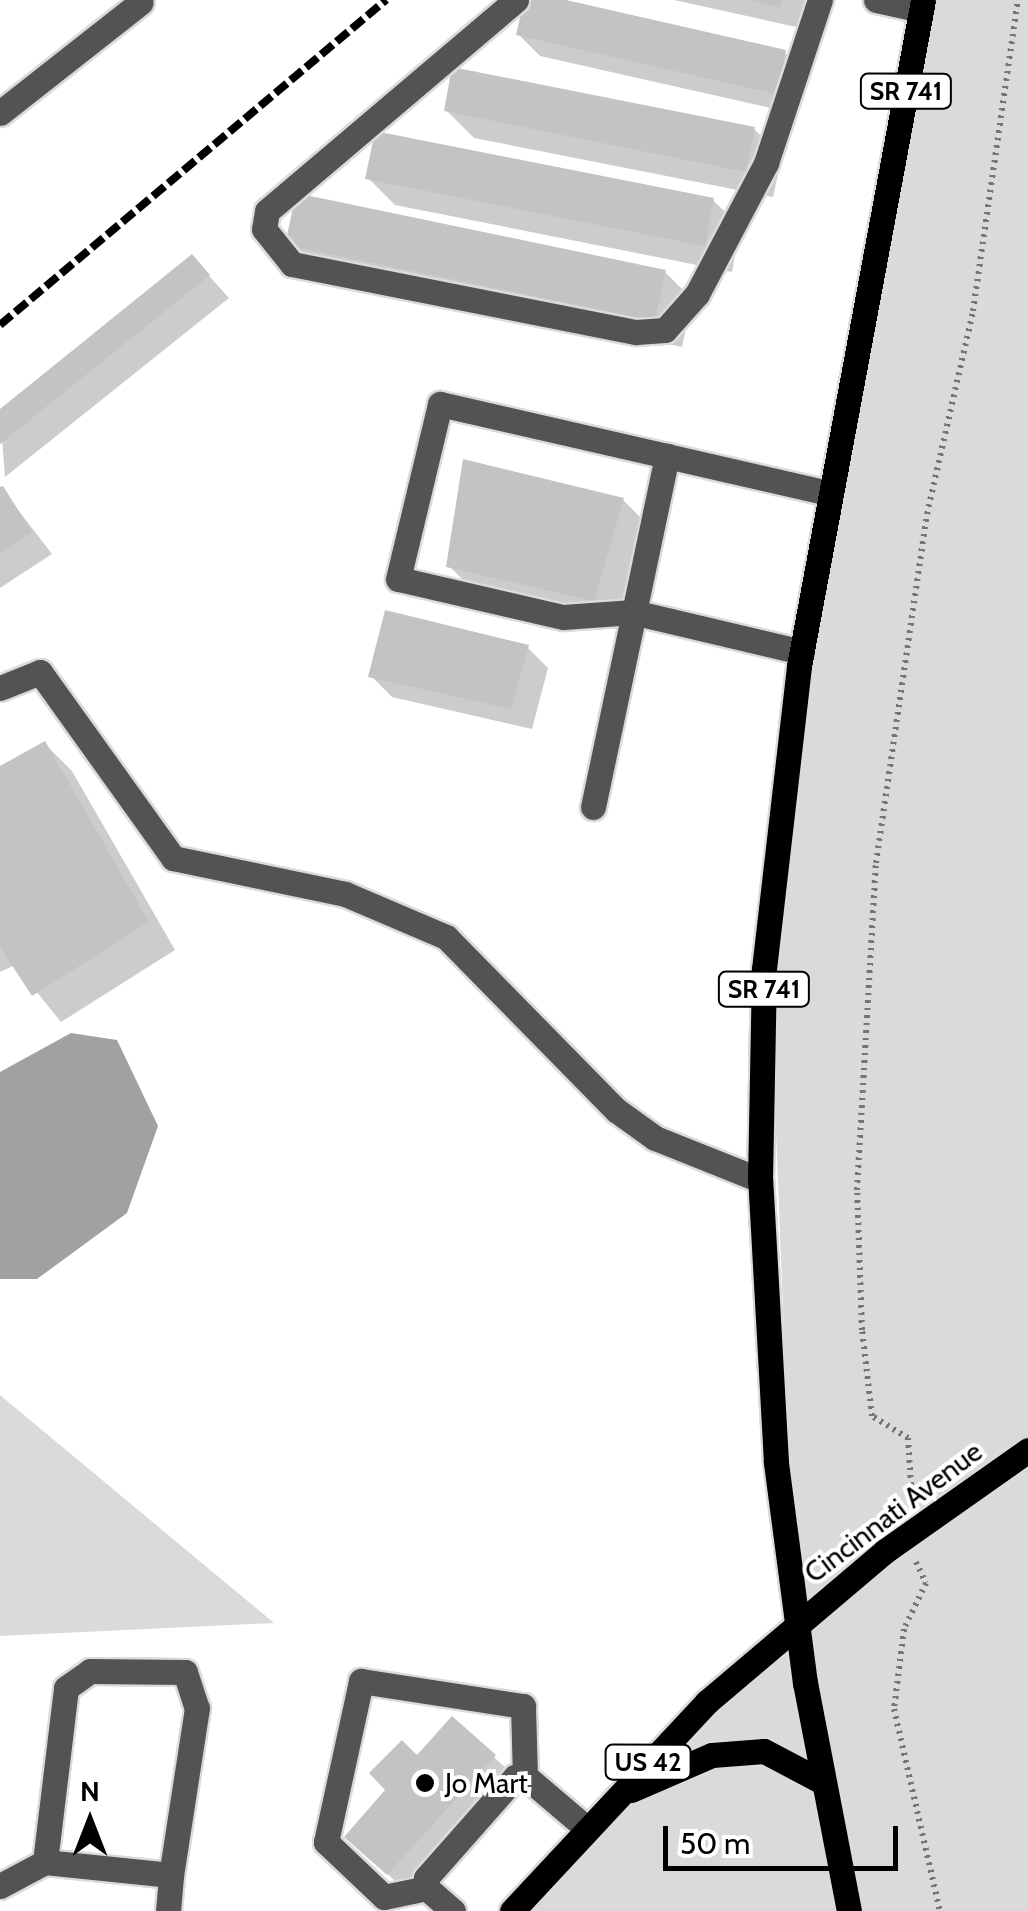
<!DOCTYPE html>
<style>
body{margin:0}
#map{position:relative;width:1028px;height:1911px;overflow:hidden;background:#fff;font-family:Cabin,sans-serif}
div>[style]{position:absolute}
.green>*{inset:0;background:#dadada}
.water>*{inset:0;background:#a1a1a1}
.shadow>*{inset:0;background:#0003}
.building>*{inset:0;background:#c3c3c3}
.path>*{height:6px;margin-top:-3px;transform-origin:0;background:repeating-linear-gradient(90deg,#757575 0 2.5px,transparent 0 7.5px)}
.roads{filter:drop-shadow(2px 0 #dbdbdb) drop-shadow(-2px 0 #dbdbdb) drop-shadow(0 2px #dbdbdb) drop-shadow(0 -2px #dbdbdb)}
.minor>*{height:25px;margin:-12.5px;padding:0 12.5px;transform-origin:12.5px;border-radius:12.5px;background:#535353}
.major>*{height:25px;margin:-12.5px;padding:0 12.5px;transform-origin:12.5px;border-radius:12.5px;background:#000}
.rail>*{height:8px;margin-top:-4px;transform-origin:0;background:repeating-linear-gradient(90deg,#000 0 15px,transparent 0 20px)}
.dots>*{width:28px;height:28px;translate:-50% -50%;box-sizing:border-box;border:5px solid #fff;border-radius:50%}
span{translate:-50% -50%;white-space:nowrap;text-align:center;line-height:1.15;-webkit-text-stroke:8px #fff;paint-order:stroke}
.shield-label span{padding:2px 8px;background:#fff;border:2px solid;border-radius:8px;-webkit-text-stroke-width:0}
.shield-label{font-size:25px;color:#000;font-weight:700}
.street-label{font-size:28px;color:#000}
.poi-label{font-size:28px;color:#000}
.left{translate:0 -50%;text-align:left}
.north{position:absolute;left:40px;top:1771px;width:100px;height:100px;-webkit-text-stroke:8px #fff;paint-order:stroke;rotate:0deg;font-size:28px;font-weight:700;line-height:40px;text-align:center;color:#000}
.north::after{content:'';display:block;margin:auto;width:35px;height:45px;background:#000;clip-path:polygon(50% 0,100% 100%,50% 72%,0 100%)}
.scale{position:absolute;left:663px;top:1826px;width:235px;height:45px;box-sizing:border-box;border:5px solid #000;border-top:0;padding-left:12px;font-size:30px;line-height:35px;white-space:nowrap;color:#000;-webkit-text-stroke:8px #fff;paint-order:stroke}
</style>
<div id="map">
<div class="green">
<div style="clip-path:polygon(923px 0,1028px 0,1028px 1911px,517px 1911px,795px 1623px,768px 923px)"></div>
<div style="clip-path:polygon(0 1395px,274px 1623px,0 1636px)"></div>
</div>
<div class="water">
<div style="clip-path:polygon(71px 1033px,117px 1040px,158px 1126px,127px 1213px,37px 1279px,0 1279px,0 1072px)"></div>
</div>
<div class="shadow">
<div style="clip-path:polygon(554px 0,785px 53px,806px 74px,797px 114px,540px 56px,519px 35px)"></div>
<div style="clip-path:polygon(674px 0,807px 0,801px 28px)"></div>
<div style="clip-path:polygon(446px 110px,754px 129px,782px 156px,773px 197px,474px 138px)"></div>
<div style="clip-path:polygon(368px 178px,713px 200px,740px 227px,732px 272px,395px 205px)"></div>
<div style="clip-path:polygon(288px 244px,665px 272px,692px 299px,682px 347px,315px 271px)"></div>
<div style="clip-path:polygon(192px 257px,229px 298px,5px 477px,0 412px)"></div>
<div style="clip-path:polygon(2px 489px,52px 554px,0 588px,0 490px)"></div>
<div style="clip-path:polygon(623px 500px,650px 527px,621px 627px,476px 593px,449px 566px)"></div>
<div style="clip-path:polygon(527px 647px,548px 668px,532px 729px,392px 697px,371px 676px)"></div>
<div style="clip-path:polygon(45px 744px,72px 771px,175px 950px,61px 1022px,15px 965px,0 972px,0 769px)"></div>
<div style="clip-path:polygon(494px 1757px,515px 1777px,410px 1894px,368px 1857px,417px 1759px)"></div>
</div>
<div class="building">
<div style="clip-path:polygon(524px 0,566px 0,786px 50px,776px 94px,516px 35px)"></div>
<div style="clip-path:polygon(751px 0,782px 0,781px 8px)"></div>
<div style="clip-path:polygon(452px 67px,755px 127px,746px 172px,444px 111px)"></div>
<div style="clip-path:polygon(375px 131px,714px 198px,705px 246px,365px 179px)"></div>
<div style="clip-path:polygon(296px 193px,666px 270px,655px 321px,285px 245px)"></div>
<div style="clip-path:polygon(192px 254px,210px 275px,0 444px,0 409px)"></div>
<div style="clip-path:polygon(463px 459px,624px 498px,594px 601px,446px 567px)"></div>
<div style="clip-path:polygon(3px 486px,32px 532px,0 553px,0 487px)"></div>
<div style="clip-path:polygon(385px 610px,529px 645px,511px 709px,368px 677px)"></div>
<div style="clip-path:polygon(45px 741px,149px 922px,32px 996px,0 947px,0 766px)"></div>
<div style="clip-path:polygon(452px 1716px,496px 1755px,387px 1875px,344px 1837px,385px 1790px,369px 1773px,402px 1740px,417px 1755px)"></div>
</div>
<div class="path">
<div style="left:912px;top:1500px;width:62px;rotate:-93.7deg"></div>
<div style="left:908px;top:1438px;width:42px;rotate:-148.6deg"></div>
<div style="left:872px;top:1416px;width:87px;rotate:-96.6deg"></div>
<div style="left:862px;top:1330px;width:140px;rotate:-92deg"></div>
<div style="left:857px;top:1190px;width:328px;rotate:-86.7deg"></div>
<div style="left:876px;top:863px;width:353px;rotate:-81.7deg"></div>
<div style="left:927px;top:514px;width:208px;rotate:-77.2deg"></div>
<div style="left:973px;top:311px;width:314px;rotate:-81.8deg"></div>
<div style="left:916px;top:1562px;width:23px;rotate:65deg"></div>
<div style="left:926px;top:1583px;width:51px;rotate:115.6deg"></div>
<div style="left:904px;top:1629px;width:81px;rotate:97.1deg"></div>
<div style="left:894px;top:1709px;width:207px;rotate:77.2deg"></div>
</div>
<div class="roads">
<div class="minor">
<div style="left:516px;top:0;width:326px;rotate:139.7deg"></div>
<div style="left:267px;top:211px;width:18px;rotate:99deg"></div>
<div style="left:264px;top:229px;width:45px;rotate:51.3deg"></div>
<div style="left:292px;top:264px;width:351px;rotate:11.2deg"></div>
<div style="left:636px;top:332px;width:29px;rotate:-4deg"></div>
<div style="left:665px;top:330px;width:48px;rotate:-48.4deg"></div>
<div style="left:697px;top:294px;width:148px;rotate:-62.2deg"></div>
<div style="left:766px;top:163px;width:172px;rotate:-71.7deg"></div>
<div style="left:876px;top:0;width:46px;rotate:12.5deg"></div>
<div style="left:0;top:113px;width:179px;rotate:-38.2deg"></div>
<div style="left:802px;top:652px;width:174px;rotate:-166.7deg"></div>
<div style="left:633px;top:612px;width:70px;rotate:175.9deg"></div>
<div style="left:563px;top:617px;width:169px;rotate:-167deg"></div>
<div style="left:398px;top:579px;width:180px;rotate:-76.5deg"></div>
<div style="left:440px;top:404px;width:400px;rotate:12.9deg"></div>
<div style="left:0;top:688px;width:43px;rotate:-21.8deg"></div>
<div style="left:40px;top:672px;width:229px;rotate:54.4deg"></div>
<div style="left:173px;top:858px;width:176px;rotate:11.8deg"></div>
<div style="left:345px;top:894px;width:110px;rotate:23.1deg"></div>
<div style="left:446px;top:937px;width:243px;rotate:45.5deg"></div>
<div style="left:616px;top:1110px;width:48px;rotate:35.7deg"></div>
<div style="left:655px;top:1138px;width:113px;rotate:21.8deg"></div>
<div style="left:593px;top:807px;width:359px;rotate:-78.1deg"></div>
<div style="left:0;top:1886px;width:51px;rotate:-28.1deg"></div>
<div style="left:427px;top:1888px;width:44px;rotate:168.2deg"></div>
<div style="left:384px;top:1897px;width:80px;rotate:-136.5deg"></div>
<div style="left:326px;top:1842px;width:165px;rotate:-77.7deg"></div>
<div style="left:361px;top:1681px;width:164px;rotate:8.8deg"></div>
<div style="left:523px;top:1706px;width:70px;rotate:88.4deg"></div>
<div style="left:168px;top:1911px;width:36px;rotate:-85deg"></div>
<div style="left:171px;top:1875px;width:127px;rotate:-174.1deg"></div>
<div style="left:45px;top:1862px;width:175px;rotate:-83.1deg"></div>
<div style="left:66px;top:1688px;width:29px;rotate:-35deg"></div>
<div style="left:90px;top:1671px;width:95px;rotate:0.6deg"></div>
<div style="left:185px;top:1672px;width:38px;rotate:72deg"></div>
<div style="left:197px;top:1708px;width:169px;rotate:98.8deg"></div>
<div style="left:453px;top:1911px;width:35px;rotate:-139deg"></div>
<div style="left:427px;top:1888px;width:10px;rotate:-96deg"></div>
<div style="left:426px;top:1878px;width:135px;rotate:-48.6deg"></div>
<div style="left:515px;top:1777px;width:10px;rotate:-6deg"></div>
<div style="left:525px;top:1776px;width:80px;rotate:40.4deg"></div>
</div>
<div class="major">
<div style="left:631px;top:1790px;width:88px;rotate:-23.4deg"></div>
<div style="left:712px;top:1755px;width:52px;rotate:-4.4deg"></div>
<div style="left:764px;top:1751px;width:64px;rotate:27.8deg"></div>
<div style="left:512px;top:1911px;width:286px;rotate:-47deg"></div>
<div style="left:707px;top:1702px;width:233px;rotate:-40.3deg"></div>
<div style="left:885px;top:1551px;width:175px;rotate:-35.2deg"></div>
<div style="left:849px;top:1911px;width:232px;rotate:-100.9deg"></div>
<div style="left:805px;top:1683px;width:223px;rotate:-97.5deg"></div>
<div style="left:776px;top:1462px;width:282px;rotate:-93.2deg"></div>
<div style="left:760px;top:1180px;width:211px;rotate:-88.9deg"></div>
<div style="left:764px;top:969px;width:305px;rotate:-83.4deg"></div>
<div style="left:799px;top:666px;width:677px;rotate:-79.45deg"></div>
</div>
</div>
<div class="rail">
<div style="left:0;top:325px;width:505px;rotate:-40.1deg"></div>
</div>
<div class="dots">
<div style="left:425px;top:1783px;background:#000"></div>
</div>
<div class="shield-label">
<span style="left:906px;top:91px">SR 741</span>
<span style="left:764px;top:989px">SR 741</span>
<span style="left:648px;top:1762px">US 42</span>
</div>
<div class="street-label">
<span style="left:893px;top:1512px;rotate:-37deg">Cincinnati Avenue</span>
</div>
<div class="poi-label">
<span class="left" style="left:445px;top:1783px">Jo Mart</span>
</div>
<div class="north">N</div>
<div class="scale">50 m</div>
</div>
